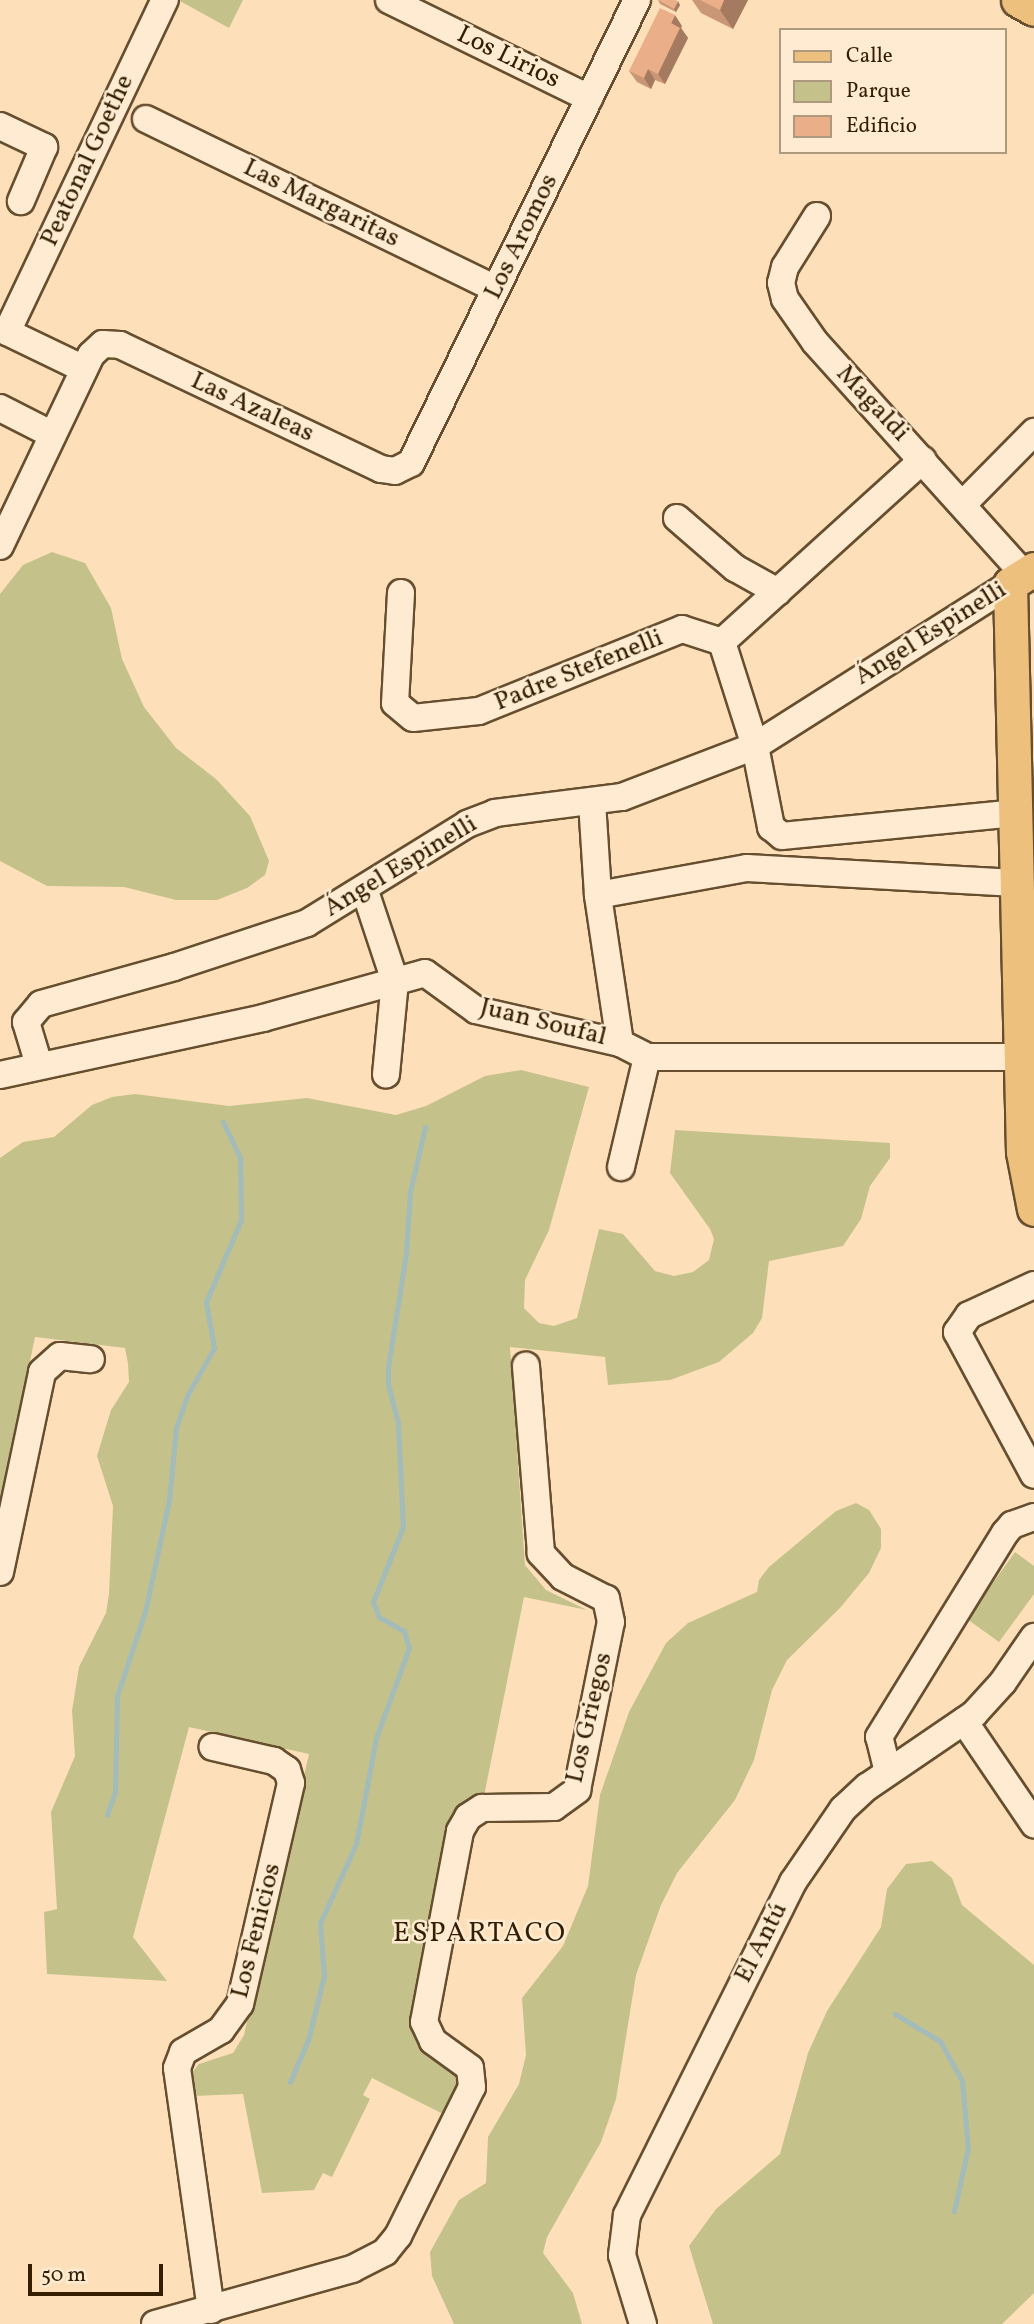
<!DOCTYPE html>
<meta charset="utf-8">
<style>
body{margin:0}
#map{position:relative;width:1034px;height:2324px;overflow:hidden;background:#fde0ba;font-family:Vollkorn,serif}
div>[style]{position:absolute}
.green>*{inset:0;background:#c5c18b}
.stream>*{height:5px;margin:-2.5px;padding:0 2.5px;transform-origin:2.5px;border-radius:2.5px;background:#a3bbb9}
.roads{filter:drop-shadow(2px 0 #664e2e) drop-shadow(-2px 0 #664e2e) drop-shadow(0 2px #664e2e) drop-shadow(0 -2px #664e2e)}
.minor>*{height:26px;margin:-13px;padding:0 13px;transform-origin:13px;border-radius:13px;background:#feebd2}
.major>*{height:33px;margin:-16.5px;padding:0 16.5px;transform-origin:16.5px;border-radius:16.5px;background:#eec07d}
.wall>*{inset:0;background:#c99676}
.shaded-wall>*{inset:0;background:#a47a60}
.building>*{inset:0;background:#eaae89}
span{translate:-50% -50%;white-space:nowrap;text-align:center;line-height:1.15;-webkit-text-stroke:5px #feebd2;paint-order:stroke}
.street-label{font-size:26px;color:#341e00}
.neighbourhood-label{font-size:28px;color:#341e00;letter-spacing:2px}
.legend{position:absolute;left:779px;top:28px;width:228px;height:126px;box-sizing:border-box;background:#feebd2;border:2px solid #ad997e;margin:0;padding:9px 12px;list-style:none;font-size:21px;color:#341e00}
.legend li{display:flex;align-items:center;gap:14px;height:35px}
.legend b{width:35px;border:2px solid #ad997e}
.scale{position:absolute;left:28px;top:2264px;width:135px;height:32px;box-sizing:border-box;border:4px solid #341e00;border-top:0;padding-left:9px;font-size:21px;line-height:24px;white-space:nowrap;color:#341e00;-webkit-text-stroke:5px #feebd2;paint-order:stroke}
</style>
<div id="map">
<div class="green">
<div style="clip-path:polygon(178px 0,243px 0,229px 28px)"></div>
<div style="clip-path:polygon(52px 552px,85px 563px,111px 608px,122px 659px,144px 707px,176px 748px,216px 779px,250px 816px,269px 861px,265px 875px,247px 888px,217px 900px,176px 900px,124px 887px,47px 886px,0 861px,0 594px,23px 565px)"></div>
<div style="clip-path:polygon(521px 1070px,589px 1087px,549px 1230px,525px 1280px,524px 1308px,539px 1323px,554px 1326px,577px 1318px,599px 1229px,623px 1234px,655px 1271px,674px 1276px,693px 1272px,709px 1260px,714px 1239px,710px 1229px,670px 1173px,675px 1130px,890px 1143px,890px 1158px,870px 1186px,861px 1219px,843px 1246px,769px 1261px,762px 1318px,753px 1333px,719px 1362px,670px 1380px,608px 1385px,605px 1357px,510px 1347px,525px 1565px,546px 1590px,587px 1610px,524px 1597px,484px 1796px,463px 1805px,415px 2012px,456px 2073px,459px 2087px,445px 2115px,372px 2078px,363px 2095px,370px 2099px,332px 2177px,323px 2173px,314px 2190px,262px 2193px,243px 2094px,193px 2096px,191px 2074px,199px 2064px,233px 2053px,244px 2035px,309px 1754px,189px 1727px,133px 1937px,167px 1981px,47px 1974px,44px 1912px,57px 1909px,51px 1812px,75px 1756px,72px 1711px,79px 1667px,106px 1613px,109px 1594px,113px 1506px,97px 1456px,111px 1410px,129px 1382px,128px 1364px,125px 1348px,35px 1337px,0 1511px,0 1158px,23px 1142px,54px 1137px,92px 1105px,112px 1097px,135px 1094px,229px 1106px,307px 1098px,396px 1115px,426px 1106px,485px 1076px)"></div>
<div style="clip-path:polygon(856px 1503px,869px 1510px,881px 1529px,881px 1548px,869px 1573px,840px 1608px,787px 1660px,772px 1690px,754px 1760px,735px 1800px,677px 1873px,661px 1905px,636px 1975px,616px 2099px,601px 2142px,547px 2237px,543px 2253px,573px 2293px,582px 2324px,454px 2324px,432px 2276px,430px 2252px,459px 2200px,486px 2183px,488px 2137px,519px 2084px,526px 2055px,522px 1998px,563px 1946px,588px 1886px,600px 1795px,629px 1712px,666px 1643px,688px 1623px,757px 1592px,759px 1580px,769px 1567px,836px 1511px)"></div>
<div style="clip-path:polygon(1015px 1552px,1034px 1566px,1034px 1594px,999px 1642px,967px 1619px)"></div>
<div style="clip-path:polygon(932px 1861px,952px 1878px,962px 1905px,1034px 1965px,1034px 2293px,1002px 2324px,713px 2324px,689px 2246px,716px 2209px,780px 2154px,808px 2053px,827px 2011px,881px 1927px,887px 1889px,906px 1864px)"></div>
</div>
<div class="stream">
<div style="left:107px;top:1815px;width:24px;rotate:-71deg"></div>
<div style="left:115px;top:1792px;width:96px;rotate:-88.8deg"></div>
<div style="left:117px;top:1696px;width:89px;rotate:-71.6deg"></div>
<div style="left:145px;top:1612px;width:115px;rotate:-77.9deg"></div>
<div style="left:169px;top:1500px;width:72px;rotate:-84.4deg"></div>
<div style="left:176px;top:1428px;width:36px;rotate:-71deg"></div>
<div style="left:188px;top:1394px;width:53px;rotate:-60.5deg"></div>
<div style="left:214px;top:1348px;width:47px;rotate:-99.9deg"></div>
<div style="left:206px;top:1302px;width:89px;rotate:-66.9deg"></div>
<div style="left:241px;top:1220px;width:62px;rotate:-90.9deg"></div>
<div style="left:240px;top:1158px;width:40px;rotate:-115deg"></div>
<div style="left:895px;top:2014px;width:52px;rotate:31deg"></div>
<div style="left:940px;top:2041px;width:46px;rotate:61.2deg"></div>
<div style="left:962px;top:2081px;width:67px;rotate:84.9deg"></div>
<div style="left:968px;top:2148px;width:65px;rotate:102.5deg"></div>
<div style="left:290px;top:2082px;width:46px;rotate:-66.8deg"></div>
<div style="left:308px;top:2040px;width:66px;rotate:-76deg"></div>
<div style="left:324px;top:1976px;width:53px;rotate:-94.3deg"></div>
<div style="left:320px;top:1923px;width:87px;rotate:-65.5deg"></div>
<div style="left:356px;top:1844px;width:108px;rotate:-79.3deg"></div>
<div style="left:376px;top:1738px;width:96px;rotate:-69.9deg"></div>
<div style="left:409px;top:1648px;width:18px;rotate:-106deg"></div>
<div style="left:404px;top:1631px;width:29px;rotate:-151deg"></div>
<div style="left:379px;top:1617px;width:16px;rotate:-112deg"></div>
<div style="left:373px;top:1602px;width:81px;rotate:-68.2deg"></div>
<div style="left:403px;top:1527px;width:104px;rotate:-92.8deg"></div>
<div style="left:398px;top:1423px;width:40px;rotate:-104.4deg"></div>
<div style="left:388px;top:1384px;width:17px;rotate:-90deg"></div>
<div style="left:388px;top:1367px;width:115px;rotate:-81deg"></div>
<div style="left:406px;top:1253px;width:61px;rotate:-86.2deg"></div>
<div style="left:410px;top:1192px;width:67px;rotate:-77deg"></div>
</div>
<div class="roads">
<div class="minor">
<div style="left:389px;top:0;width:223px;rotate:26.1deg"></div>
<div style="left:146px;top:119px;width:389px;rotate:25.9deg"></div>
<div style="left:0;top:126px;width:49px;rotate:25.5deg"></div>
<div style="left:44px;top:147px;width:59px;rotate:113.1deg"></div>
<div style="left:817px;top:216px;width:60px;rotate:122.1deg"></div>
<div style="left:785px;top:267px;width:16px;rotate:104deg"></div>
<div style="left:781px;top:283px;width:16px;rotate:76deg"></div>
<div style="left:785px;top:299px;width:52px;rotate:55.1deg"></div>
<div style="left:815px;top:342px;width:314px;rotate:48deg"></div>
<div style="left:84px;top:369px;width:85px;rotate:-154.3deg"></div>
<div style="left:7px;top:332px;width:368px;rotate:-64.6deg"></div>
<div style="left:0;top:408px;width:59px;rotate:27deg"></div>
<div style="left:964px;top:503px;width:100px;rotate:-45.4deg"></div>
<div style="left:677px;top:518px;width:77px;rotate:40.8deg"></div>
<div style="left:735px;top:568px;width:49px;rotate:29.2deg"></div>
<div style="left:0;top:546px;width:212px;rotate:-64.5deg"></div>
<div style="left:91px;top:355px;width:16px;rotate:-43deg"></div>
<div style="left:103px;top:344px;width:17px;rotate:3deg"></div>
<div style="left:120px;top:345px;width:289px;rotate:25.4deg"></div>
<div style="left:381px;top:469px;width:14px;rotate:8deg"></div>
<div style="left:395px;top:471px;width:18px;rotate:-27deg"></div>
<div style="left:411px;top:463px;width:515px;rotate:-63.98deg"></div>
<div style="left:401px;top:593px;width:110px;rotate:93.1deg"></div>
<div style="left:395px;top:703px;width:23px;rotate:40deg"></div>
<div style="left:413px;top:718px;width:66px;rotate:-6.1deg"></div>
<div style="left:479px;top:711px;width:219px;rotate:-22deg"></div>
<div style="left:682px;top:629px;width:42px;rotate:18deg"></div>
<div style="left:722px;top:642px;width:271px;rotate:-42.2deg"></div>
<div style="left:722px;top:642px;width:109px;rotate:72.4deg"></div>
<div style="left:755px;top:746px;width:83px;rotate:78.8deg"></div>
<div style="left:771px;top:827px;width:14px;rotate:39deg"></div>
<div style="left:782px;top:836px;width:234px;rotate:-5.6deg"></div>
<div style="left:592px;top:802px;width:93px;rotate:86.3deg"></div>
<div style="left:365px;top:891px;width:95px;rotate:71.6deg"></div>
<div style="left:395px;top:981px;width:94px;rotate:95.5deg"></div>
<div style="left:620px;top:1043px;width:150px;rotate:-98.5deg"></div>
<div style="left:598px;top:895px;width:151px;rotate:-10.3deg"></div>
<div style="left:747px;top:868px;width:269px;rotate:3.2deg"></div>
<div style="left:39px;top:1065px;width:45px;rotate:-106.8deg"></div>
<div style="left:26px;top:1022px;width:23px;rotate:-50deg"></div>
<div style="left:41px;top:1004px;width:138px;rotate:-15.5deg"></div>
<div style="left:174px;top:967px;width:140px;rotate:-18.3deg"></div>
<div style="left:307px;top:923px;width:188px;rotate:-31.7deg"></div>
<div style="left:467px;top:824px;width:30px;rotate:-21deg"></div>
<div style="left:495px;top:813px;width:128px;rotate:-7.2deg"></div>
<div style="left:622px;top:797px;width:142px;rotate:-21deg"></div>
<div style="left:755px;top:746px;width:302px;rotate:-32.4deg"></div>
<div style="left:0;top:1075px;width:269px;rotate:-12.2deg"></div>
<div style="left:263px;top:1018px;width:168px;rotate:-15.5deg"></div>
<div style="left:425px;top:973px;width:63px;rotate:36deg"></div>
<div style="left:476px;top:1010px;width:148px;rotate:12.9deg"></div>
<div style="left:620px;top:1043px;width:30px;rotate:27deg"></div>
<div style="left:647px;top:1057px;width:373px"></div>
<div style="left:621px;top:1167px;width:113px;rotate:-76.7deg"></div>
<div style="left:1034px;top:1285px;width:72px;rotate:155.2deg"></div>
<div style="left:969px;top:1315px;width:21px;rotate:125deg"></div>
<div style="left:957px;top:1332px;width:162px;rotate:61.7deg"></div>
<div style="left:0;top:1572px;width:204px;rotate:-78.1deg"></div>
<div style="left:42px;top:1372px;width:24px;rotate:-42deg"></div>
<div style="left:60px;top:1356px;width:31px;rotate:6deg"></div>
<div style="left:964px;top:1721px;width:125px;rotate:55.8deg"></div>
<div style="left:888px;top:1772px;width:36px;rotate:-104deg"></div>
<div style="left:879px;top:1737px;width:240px;rotate:-58.3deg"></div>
<div style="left:1005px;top:1533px;width:11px;rotate:-49deg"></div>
<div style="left:1012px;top:1525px;width:23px;rotate:-20deg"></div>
<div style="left:211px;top:2310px;width:244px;rotate:-98deg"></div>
<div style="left:177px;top:2068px;width:17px;rotate:-69deg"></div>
<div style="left:183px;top:2052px;width:44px;rotate:-30.1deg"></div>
<div style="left:221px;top:2030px;width:32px;rotate:-54deg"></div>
<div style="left:240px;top:2004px;width:227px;rotate:-77deg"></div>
<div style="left:291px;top:1783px;width:14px;rotate:-107deg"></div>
<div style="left:287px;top:1770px;width:16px;rotate:-145deg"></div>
<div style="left:274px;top:1761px;width:63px;rotate:-167.1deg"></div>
<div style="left:155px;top:2324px;width:205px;rotate:-15.6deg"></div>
<div style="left:352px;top:2269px;width:37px;rotate:-27deg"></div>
<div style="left:385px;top:2252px;width:21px;rotate:-51deg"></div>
<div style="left:398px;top:2236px;width:166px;rotate:-63.6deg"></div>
<div style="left:472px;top:2087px;width:19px;rotate:-96deg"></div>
<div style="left:470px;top:2068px;width:46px;rotate:-143.9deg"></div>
<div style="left:433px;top:2041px;width:21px;rotate:-115deg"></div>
<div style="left:424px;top:2022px;width:194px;rotate:-79.3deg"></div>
<div style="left:460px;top:1831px;width:16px;rotate:-60deg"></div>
<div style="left:468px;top:1817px;width:17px;rotate:-33deg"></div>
<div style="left:482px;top:1808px;width:72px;rotate:-0.8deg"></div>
<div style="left:554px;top:1807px;width:29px;rotate:-36deg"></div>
<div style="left:577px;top:1790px;width:171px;rotate:-78.6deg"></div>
<div style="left:611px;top:1622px;width:24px;rotate:-102deg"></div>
<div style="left:606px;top:1599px;width:48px;rotate:-152.9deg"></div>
<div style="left:563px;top:1577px;width:33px;rotate:-133deg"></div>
<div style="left:541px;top:1553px;width:188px;rotate:-94.6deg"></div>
<div style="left:643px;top:2324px;width:72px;rotate:-106.9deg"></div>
<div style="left:622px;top:2255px;width:40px;rotate:-82.9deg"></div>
<div style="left:627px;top:2215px;width:372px;rotate:-63.5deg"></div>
<div style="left:793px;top:1882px;width:88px;rotate:-55.6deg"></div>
<div style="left:843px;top:1809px;width:33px;rotate:-43deg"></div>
<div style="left:867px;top:1787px;width:130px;rotate:-34.3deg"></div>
<div style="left:974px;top:1714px;width:43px;rotate:-47.8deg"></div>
<div style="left:1003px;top:1682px;width:55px;rotate:-55.4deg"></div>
</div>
<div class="major">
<div style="left:1018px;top:0;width:18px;rotate:29deg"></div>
<div style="left:1034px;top:569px;width:28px;rotate:148deg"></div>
<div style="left:1010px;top:584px;width:568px;rotate:88.69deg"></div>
<div style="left:1023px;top:1152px;width:58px;rotate:79.1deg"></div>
</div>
</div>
<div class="wall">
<div style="clip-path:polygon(658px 0,680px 5px,676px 12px,660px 4px)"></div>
<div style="clip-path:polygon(692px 0,748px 0,733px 29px,701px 13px)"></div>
<div style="clip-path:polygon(682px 26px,681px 28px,688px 38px,665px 84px,655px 80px,651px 89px,637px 82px,629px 71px)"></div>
</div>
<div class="shaded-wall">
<div style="clip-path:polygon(724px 0,748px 0,733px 29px,720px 10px)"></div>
<div style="clip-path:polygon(678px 1px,680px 5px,676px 12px,674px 9px)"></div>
<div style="clip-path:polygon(675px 15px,682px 26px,681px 28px,688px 38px,665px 84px,658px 74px,671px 23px)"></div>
<div style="clip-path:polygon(648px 69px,655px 80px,651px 89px,644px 78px)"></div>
</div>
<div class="building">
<div style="clip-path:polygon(658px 0,675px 0,678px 1px,674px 9px)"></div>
<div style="clip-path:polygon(700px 0,724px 0,720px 10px)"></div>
<div style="clip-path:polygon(660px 8px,675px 15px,671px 23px,680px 28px,658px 74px,648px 69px,644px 78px,629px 71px)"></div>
</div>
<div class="street-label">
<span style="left:508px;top:58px;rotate:26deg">Los Lirios</span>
<span style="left:88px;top:161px;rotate:-65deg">Peatonal Goethe</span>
<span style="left:321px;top:204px;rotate:26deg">Las Margaritas</span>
<span style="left:522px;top:237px;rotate:-64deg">Los Aromos</span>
<span style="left:872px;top:404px;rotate:47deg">Magaldi</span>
<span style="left:252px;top:408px;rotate:25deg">Las Azaleas</span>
<span style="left:931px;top:634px;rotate:-32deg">Ángel Espinelli</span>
<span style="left:579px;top:671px;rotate:-22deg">Padre Stefenelli</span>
<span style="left:401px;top:867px;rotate:-31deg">Ángel Espinelli</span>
<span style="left:543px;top:1023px;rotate:14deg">Juan Soufal</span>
<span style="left:590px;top:1718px;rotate:-77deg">Los Griegos</span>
<span style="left:257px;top:1931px;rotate:-76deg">Los Fenicios</span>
<span style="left:762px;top:1943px;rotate:-63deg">El Antú</span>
</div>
<div class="neighbourhood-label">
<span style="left:480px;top:1934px">ESPARTACO</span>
</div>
<ul class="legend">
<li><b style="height:9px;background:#eec07d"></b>Calle</li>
<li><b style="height:19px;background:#c5c18b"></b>Parque</li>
<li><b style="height:19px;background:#eaae89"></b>Edificio</li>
</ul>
<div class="scale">50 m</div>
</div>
